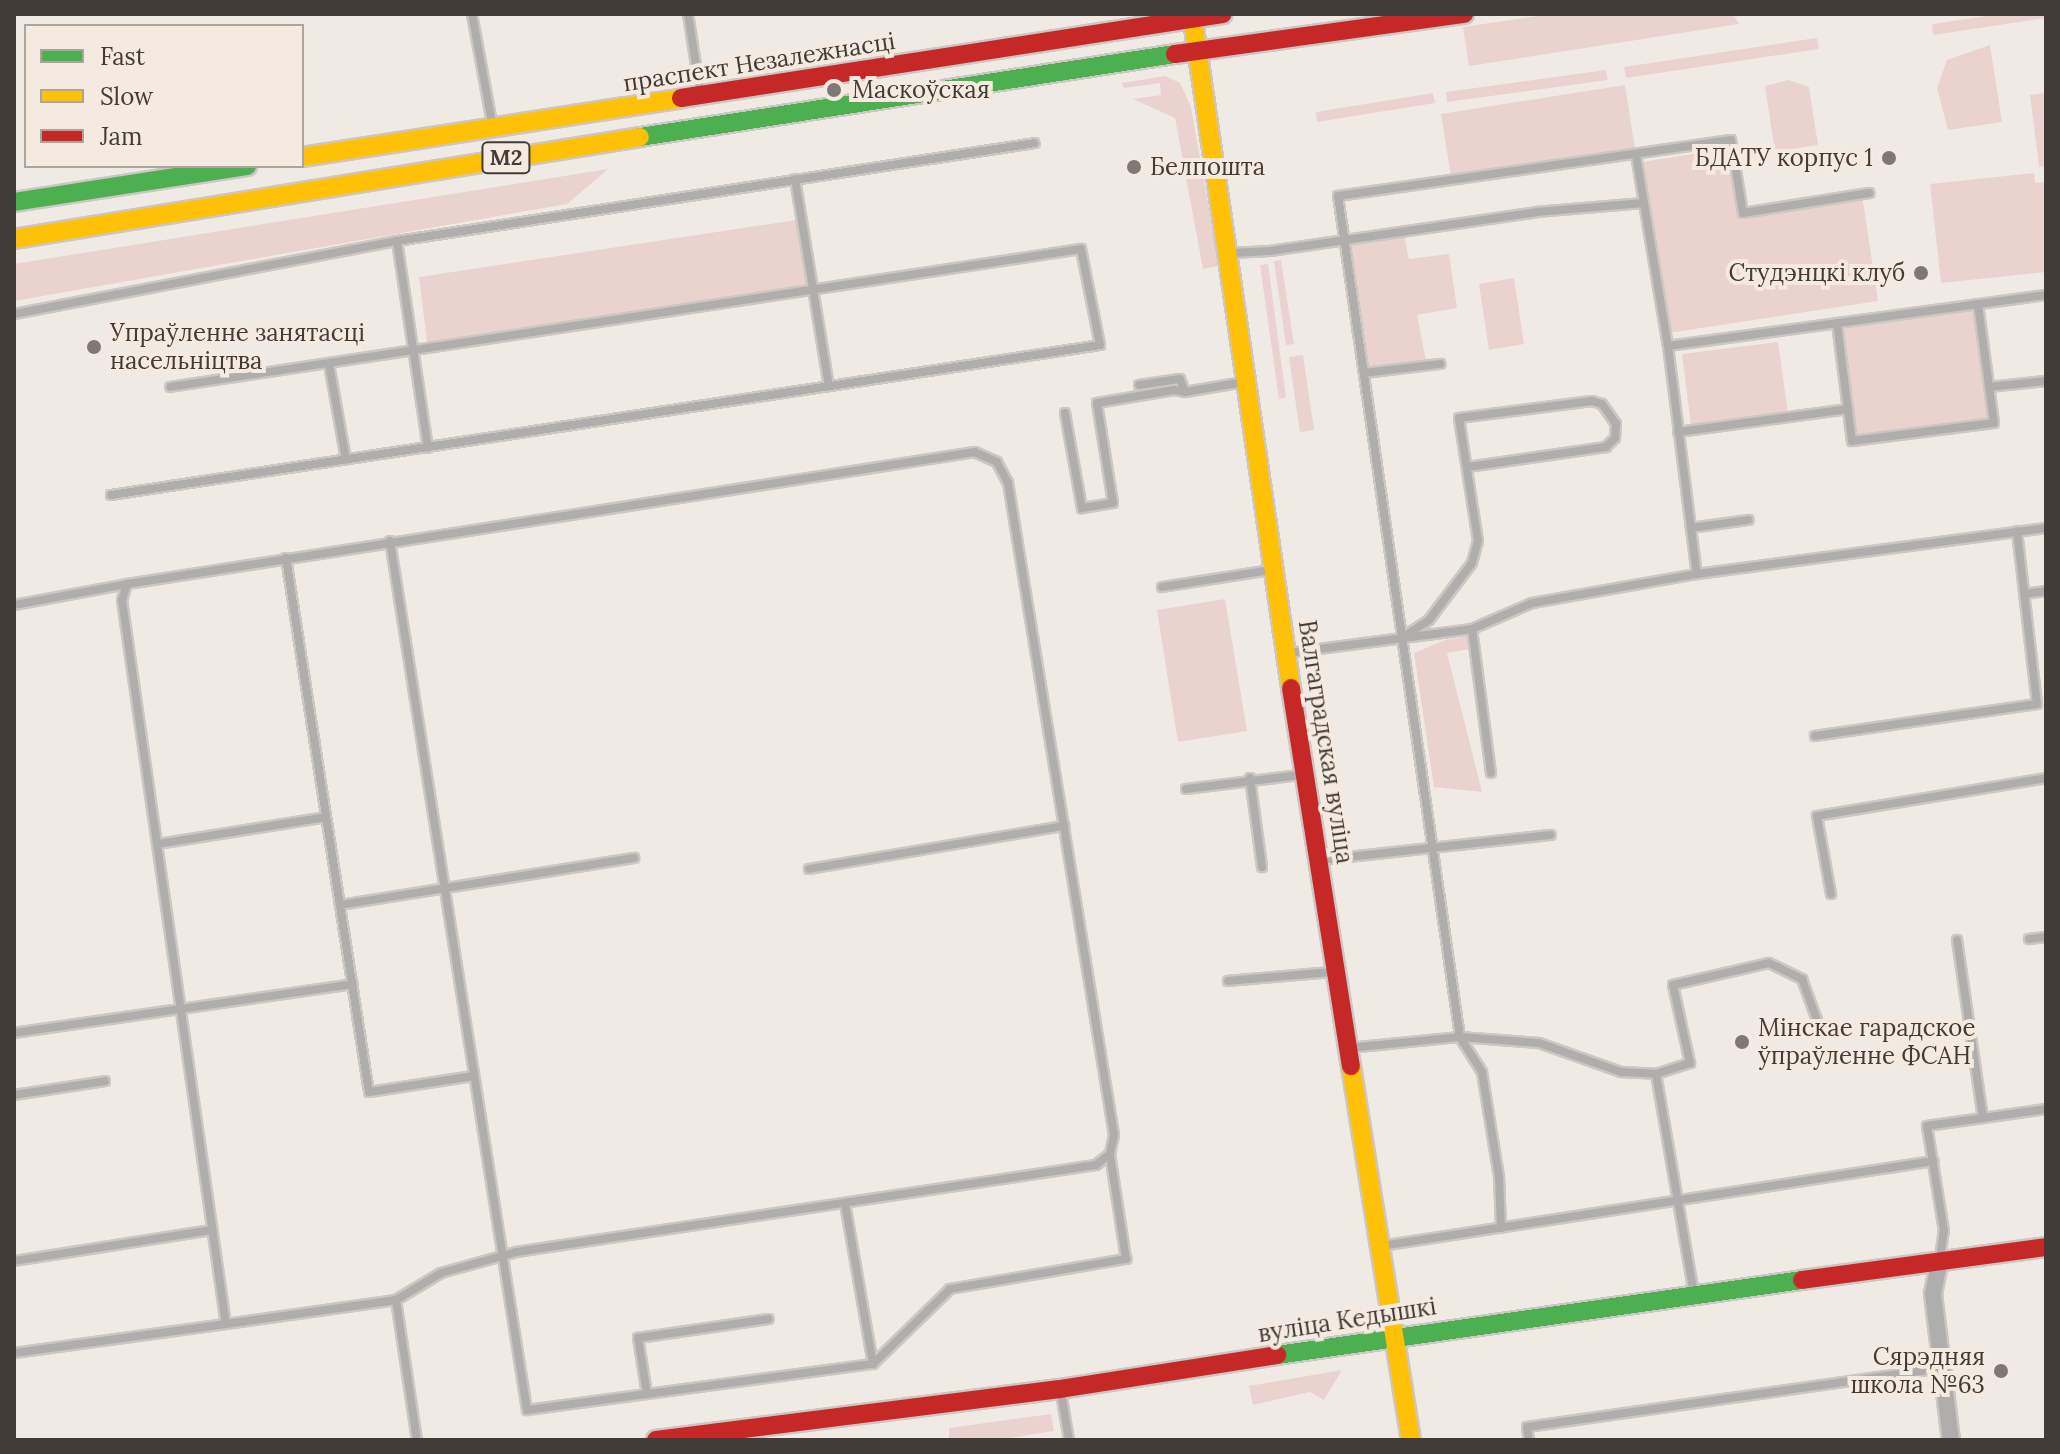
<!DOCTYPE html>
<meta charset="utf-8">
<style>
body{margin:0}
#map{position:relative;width:2060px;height:1454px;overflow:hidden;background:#f0eae5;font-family:Lora,serif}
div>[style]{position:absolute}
.green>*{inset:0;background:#ead3ce}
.roads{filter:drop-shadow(2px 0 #ccc7c3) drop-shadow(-2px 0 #ccc7c3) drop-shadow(0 2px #ccc7c3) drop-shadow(0 -2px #ccc7c3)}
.lane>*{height:8px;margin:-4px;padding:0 4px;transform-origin:4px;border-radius:4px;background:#b0aead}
.street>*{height:16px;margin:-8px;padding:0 8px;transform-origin:8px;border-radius:8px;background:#b0aead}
.fast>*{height:18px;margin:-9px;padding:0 9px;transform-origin:9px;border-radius:9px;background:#4caf50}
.slow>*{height:18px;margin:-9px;padding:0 9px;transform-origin:9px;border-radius:9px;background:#ffc107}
.jam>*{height:18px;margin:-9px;padding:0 9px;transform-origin:9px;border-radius:9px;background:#c62828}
.dots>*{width:22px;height:22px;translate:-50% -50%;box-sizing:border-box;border:4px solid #f5eae0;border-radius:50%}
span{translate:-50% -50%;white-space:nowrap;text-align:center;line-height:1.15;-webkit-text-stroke:8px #f5eae0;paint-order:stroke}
.shield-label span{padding:2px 6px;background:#f5eae0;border:2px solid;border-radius:6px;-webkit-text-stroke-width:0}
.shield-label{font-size:22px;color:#413c38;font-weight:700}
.street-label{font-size:24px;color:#413c38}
.poi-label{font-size:24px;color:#413c38}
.left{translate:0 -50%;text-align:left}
.right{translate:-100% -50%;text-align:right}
.frame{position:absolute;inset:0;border:16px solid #413c38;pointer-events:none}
.legend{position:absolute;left:24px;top:24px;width:280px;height:144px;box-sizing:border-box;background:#f5eae0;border:2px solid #ada49d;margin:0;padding:10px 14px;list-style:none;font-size:24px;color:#413c38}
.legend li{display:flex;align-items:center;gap:16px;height:40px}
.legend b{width:40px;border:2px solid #ada49d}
</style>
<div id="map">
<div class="green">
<div style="clip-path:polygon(1551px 14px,1733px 14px,1739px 24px,1469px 66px,1463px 27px)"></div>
<div style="clip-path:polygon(2001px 14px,2046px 14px,2046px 18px,1933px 35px,1932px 24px)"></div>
<div style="clip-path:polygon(1817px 38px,1819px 49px,1626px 78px,1624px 67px)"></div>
<div style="clip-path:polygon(1990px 45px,2002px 122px,1948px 130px,1937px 88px,1947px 60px)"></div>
<div style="clip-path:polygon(1606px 70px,1608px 80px,1447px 102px,1446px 92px)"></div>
<div style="clip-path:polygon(1165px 76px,1180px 83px,1191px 107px,1219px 266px,1203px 269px,1175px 118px,1133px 99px,1161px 95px,1160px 83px,1124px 88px,1122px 83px)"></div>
<div style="clip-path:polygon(1789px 80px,1809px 87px,1818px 145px,1775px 152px,1765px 86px)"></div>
<div style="clip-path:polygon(1625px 85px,1636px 155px,1451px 177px,1441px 114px)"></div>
<div style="clip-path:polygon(1433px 93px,1435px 103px,1317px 122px,1316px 112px)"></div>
<div style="clip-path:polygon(2046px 93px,2046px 166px,2039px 167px,2030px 95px)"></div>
<div style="clip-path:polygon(1731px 148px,1742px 213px,1862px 195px,1878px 301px,1669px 333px,1642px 162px)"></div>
<div style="clip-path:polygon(608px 169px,567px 204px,14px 301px,14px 264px)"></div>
<div style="clip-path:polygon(2034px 173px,2035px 183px,2046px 182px,2046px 272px,1941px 283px,1930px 184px)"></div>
<div style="clip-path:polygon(796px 220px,807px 286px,427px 342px,419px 277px)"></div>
<div style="clip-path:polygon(1403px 230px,1409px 259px,1449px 254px,1457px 308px,1417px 315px,1427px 366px,1364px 373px,1344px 239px)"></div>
<div style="clip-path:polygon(1281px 260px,1294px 344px,1286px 345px,1274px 261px)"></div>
<div style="clip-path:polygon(1268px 264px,1286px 398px,1279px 399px,1260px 265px)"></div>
<div style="clip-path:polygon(1514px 278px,1524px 344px,1489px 350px,1479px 284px)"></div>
<div style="clip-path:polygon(1978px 304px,1994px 423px,1852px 441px,1837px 323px)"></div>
<div style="clip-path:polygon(1778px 342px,1788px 413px,1691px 425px,1682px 354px)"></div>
<div style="clip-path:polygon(1303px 355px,1314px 430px,1300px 432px,1289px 357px)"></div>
<div style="clip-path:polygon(1225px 599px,1247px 731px,1178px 742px,1157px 610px)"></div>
<div style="clip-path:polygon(1468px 636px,1470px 649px,1447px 653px,1482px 792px,1434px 787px,1414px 653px,1445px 640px)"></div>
<div style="clip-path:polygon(1342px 1370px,1324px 1400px,1310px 1392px,1253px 1405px,1249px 1386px)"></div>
<div style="clip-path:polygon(1051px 1414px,1054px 1431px,998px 1440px,949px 1440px,949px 1428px)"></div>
</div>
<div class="roads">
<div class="lane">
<div style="left:472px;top:14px;width:111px;rotate:79.6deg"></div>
<div style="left:688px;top:14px;width:78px;rotate:81.1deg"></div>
<div style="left:1636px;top:155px;width:49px;rotate:80.5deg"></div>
<div style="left:795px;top:179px;width:210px;rotate:80.7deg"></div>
<div style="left:397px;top:241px;width:209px;rotate:81.5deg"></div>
<div style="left:1232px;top:253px;width:38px;rotate:-3deg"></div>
<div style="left:1270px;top:251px;width:269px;rotate:-8.3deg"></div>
<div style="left:1536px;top:212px;width:108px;rotate:-4.8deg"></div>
<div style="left:1644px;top:203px;width:145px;rotate:80.5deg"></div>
<div style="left:1668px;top:346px;width:230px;rotate:82.8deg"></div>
<div style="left:14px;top:314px;width:390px;rotate:-10.8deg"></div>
<div style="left:397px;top:241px;width:645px;rotate:-8.73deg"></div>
<div style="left:1837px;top:323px;width:119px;rotate:82.8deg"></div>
<div style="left:1852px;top:441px;width:143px;rotate:-7.2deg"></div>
<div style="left:1994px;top:423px;width:120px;rotate:-97.7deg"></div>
<div style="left:1668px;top:346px;width:381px;rotate:-7.7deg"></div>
<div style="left:329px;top:364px;width:97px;rotate:79.9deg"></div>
<div style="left:1364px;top:373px;width:77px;rotate:-6.8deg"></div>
<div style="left:1139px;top:385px;width:41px;rotate:-8.3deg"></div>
<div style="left:1180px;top:379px;width:14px;rotate:69deg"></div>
<div style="left:1185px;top:392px;width:60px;rotate:-9.6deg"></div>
<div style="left:1989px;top:387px;width:57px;rotate:-6deg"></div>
<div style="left:1065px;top:413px;width:97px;rotate:79.9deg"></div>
<div style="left:1082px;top:508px;width:31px;rotate:-9deg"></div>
<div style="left:1113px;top:503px;width:101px;rotate:-99.1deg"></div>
<div style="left:1097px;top:403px;width:78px;rotate:-9.6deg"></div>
<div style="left:1174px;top:390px;width:11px;rotate:10deg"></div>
<div style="left:1678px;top:432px;width:172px;rotate:-7.7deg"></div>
<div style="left:111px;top:495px;width:1000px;rotate:-8.62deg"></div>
<div style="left:1100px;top:345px;width:98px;rotate:-101.2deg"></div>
<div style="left:1081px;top:249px;width:921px;rotate:171.39deg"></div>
<div style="left:1691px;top:528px;width:58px;rotate:-8deg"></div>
<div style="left:390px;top:541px;width:880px;rotate:81.04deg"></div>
<div style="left:527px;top:1410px;width:349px;rotate:-7.6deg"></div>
<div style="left:873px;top:1364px;width:163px;rotate:-99.9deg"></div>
<div style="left:286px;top:558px;width:540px;rotate:81.17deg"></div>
<div style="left:369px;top:1092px;width:106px;rotate:-8.7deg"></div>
<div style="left:1162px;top:587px;width:110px;rotate:-8.9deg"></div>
<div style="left:2025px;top:594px;width:21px;rotate:-8deg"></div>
<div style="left:14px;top:605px;width:115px;rotate:-10.5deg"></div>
<div style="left:1472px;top:629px;width:145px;rotate:82.5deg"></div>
<div style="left:1406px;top:635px;width:27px;rotate:-33deg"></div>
<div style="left:1429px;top:620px;width:71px;rotate:-53deg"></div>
<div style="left:1472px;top:563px;width:23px;rotate:-75deg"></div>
<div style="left:1478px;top:541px;width:124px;rotate:-98.8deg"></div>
<div style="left:1459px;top:418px;width:134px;rotate:-7.3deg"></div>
<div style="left:1592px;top:401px;width:10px;rotate:17deg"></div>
<div style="left:1602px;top:404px;width:24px;rotate:55deg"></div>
<div style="left:1616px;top:424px;width:14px;rotate:94deg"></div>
<div style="left:1615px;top:438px;width:13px;rotate:135deg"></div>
<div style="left:1606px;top:447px;width:140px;rotate:171.8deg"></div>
<div style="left:1288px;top:653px;width:186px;rotate:-7.4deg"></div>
<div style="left:1472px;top:629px;width:65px;rotate:-23.4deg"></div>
<div style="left:1532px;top:603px;width:168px;rotate:-10deg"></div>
<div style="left:1697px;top:574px;width:352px;rotate:-7.5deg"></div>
<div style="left:1815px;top:736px;width:224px;rotate:-8.2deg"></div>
<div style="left:2037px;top:704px;width:174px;rotate:-96.6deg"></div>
<div style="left:1250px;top:778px;width:90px;rotate:82.3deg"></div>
<div style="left:1186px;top:789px;width:115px;rotate:-7deg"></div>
<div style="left:158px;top:844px;width:170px;rotate:-9.1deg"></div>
<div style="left:1320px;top:860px;width:232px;rotate:-6.2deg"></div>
<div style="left:809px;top:869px;width:259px;rotate:-9.6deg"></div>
<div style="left:1831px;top:894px;width:79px;rotate:-100.2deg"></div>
<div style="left:1817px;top:816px;width:232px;rotate:-9.4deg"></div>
<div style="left:340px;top:905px;width:298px;rotate:-9.1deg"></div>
<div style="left:2029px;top:939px;width:17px;rotate:-7deg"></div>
<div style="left:1957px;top:940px;width:180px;rotate:81.7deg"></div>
<div style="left:1228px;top:981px;width:103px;rotate:-5deg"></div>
<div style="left:14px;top:1033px;width:342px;rotate:-8.2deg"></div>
<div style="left:1349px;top:1048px;width:112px;rotate:-5.7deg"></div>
<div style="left:1460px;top:1037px;width:79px;rotate:4.3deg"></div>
<div style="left:1539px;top:1043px;width:87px;rotate:19.5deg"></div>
<div style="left:1621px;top:1072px;width:35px;rotate:3deg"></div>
<div style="left:1656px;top:1074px;width:36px;rotate:-18deg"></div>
<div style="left:1690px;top:1063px;width:80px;rotate:-102.3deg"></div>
<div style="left:1673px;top:985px;width:98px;rotate:-12.9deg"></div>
<div style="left:1769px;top:963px;width:37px;rotate:26deg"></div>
<div style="left:1802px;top:979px;width:44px;rotate:69.9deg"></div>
<div style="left:1656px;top:1074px;width:222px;rotate:80.2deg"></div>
<div style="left:14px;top:1095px;width:92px;rotate:-8.7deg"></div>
<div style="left:1501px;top:1228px;width:51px;rotate:-92.2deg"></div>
<div style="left:1499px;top:1177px;width:106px;rotate:-99.2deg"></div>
<div style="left:1482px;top:1072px;width:41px;rotate:-122.2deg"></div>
<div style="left:1460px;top:1037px;width:850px;rotate:-98.25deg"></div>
<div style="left:1338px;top:196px;width:397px;rotate:-8.1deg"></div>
<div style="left:1731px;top:140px;width:74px;rotate:80.7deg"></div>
<div style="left:1743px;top:213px;width:128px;rotate:-9deg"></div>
<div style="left:1381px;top:1246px;width:559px;rotate:-8.74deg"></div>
<div style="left:1940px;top:1258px;width:27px;rotate:-82deg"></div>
<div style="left:1944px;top:1231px;width:106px;rotate:-99.2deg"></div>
<div style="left:1927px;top:1126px;width:120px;rotate:-8.1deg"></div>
<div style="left:14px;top:1261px;width:201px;rotate:-8.9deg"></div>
<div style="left:396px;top:1300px;width:142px;rotate:81.5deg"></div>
<div style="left:14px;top:1353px;width:214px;rotate:-7.8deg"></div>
<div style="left:226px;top:1324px;width:172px;rotate:-8deg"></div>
<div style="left:396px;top:1300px;width:52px;rotate:-31deg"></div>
<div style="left:441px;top:1273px;width:78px;rotate:-15.6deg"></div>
<div style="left:516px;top:1252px;width:586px;rotate:-8.53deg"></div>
<div style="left:1096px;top:1165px;width:18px;rotate:-38deg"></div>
<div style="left:1110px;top:1154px;width:19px;rotate:-78deg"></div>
<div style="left:1114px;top:1135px;width:661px;rotate:-99.23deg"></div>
<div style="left:1008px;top:483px;width:24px;rotate:-118deg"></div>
<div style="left:997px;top:462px;width:24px;rotate:-156deg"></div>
<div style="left:975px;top:452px;width:858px;rotate:171.15deg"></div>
<div style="left:127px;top:584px;width:17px;rotate:107deg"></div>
<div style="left:122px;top:600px;width:731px;rotate:81.83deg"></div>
<div style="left:873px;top:1364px;width:107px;rotate:-44.2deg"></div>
<div style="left:950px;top:1289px;width:179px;rotate:-9.7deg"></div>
<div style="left:1126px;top:1259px;width:106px;rotate:-98.7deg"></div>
<div style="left:1061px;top:1393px;width:48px;rotate:80.3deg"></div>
<div style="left:647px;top:1394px;width:57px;rotate:-99.1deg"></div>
<div style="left:638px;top:1338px;width:132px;rotate:-8.3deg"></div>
<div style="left:1529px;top:1440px;width:13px;rotate:-99deg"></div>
<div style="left:1527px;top:1427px;width:419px;rotate:-8.1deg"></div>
</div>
<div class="street">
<div style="left:1939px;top:1263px;width:32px;rotate:101deg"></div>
<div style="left:1933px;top:1294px;width:147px;rotate:83deg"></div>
</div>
<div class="fast">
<div style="left:640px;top:137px;width:541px;rotate:-8.82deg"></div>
<div style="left:14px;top:202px;width:236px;rotate:-8.8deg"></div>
<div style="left:1277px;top:1355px;width:530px;rotate:-8.13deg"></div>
</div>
<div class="slow">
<div style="left:1192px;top:14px;width:681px;rotate:81.64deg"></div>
<div style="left:302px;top:157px;width:384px;rotate:-8.8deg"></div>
<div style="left:14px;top:239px;width:634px;rotate:-9.25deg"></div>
<div style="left:1351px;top:1066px;width:379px;rotate:80.9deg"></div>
</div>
<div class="jam">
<div style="left:1175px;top:54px;width:292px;rotate:-7.9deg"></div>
<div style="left:681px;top:98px;width:548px;rotate:-8.81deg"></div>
<div style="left:1291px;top:688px;width:383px;rotate:81deg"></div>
<div style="left:1802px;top:1280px;width:246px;rotate:-7.7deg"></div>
<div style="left:656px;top:1440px;width:407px;rotate:-7.2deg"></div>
<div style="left:1060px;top:1389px;width:220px;rotate:-8.9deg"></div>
</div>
</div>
<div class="dots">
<div style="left:834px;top:90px;background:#7e7975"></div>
<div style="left:1889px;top:158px;background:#7e7975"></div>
<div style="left:1134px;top:167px;background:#7e7975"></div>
<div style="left:1921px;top:273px;background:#7e7975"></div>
<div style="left:94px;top:347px;background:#7e7975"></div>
<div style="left:1742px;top:1042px;background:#7e7975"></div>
<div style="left:2001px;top:1371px;background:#7e7975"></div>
</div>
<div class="shield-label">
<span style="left:506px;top:158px">М2</span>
</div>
<div class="street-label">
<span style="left:759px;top:62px;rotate:-9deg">праспект Незалежнасці</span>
<span style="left:1326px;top:742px;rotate:81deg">Валгаградская вуліца</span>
<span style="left:1347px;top:1320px;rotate:-9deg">вуліца Кедышкі</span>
</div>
<div class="poi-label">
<span class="left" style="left:852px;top:90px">Маскоўская</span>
<span class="right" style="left:1873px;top:158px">БДАТУ корпус 1</span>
<span class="left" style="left:1150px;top:167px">Белпошта</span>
<span class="right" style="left:1905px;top:273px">Студэнцкі клуб</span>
<span class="left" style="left:110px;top:347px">Упраўленне занятасці<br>насельніцтва</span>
<span class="left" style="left:1758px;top:1042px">Мінскае гарадское<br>ўпраўленне ФСАН</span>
<span class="right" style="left:1985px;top:1371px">Сярэдняя<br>школа №63</span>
</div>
<div class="frame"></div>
<ul class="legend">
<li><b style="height:10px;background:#4caf50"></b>Fast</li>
<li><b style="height:10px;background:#ffc107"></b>Slow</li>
<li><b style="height:10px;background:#c62828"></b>Jam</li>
</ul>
</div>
